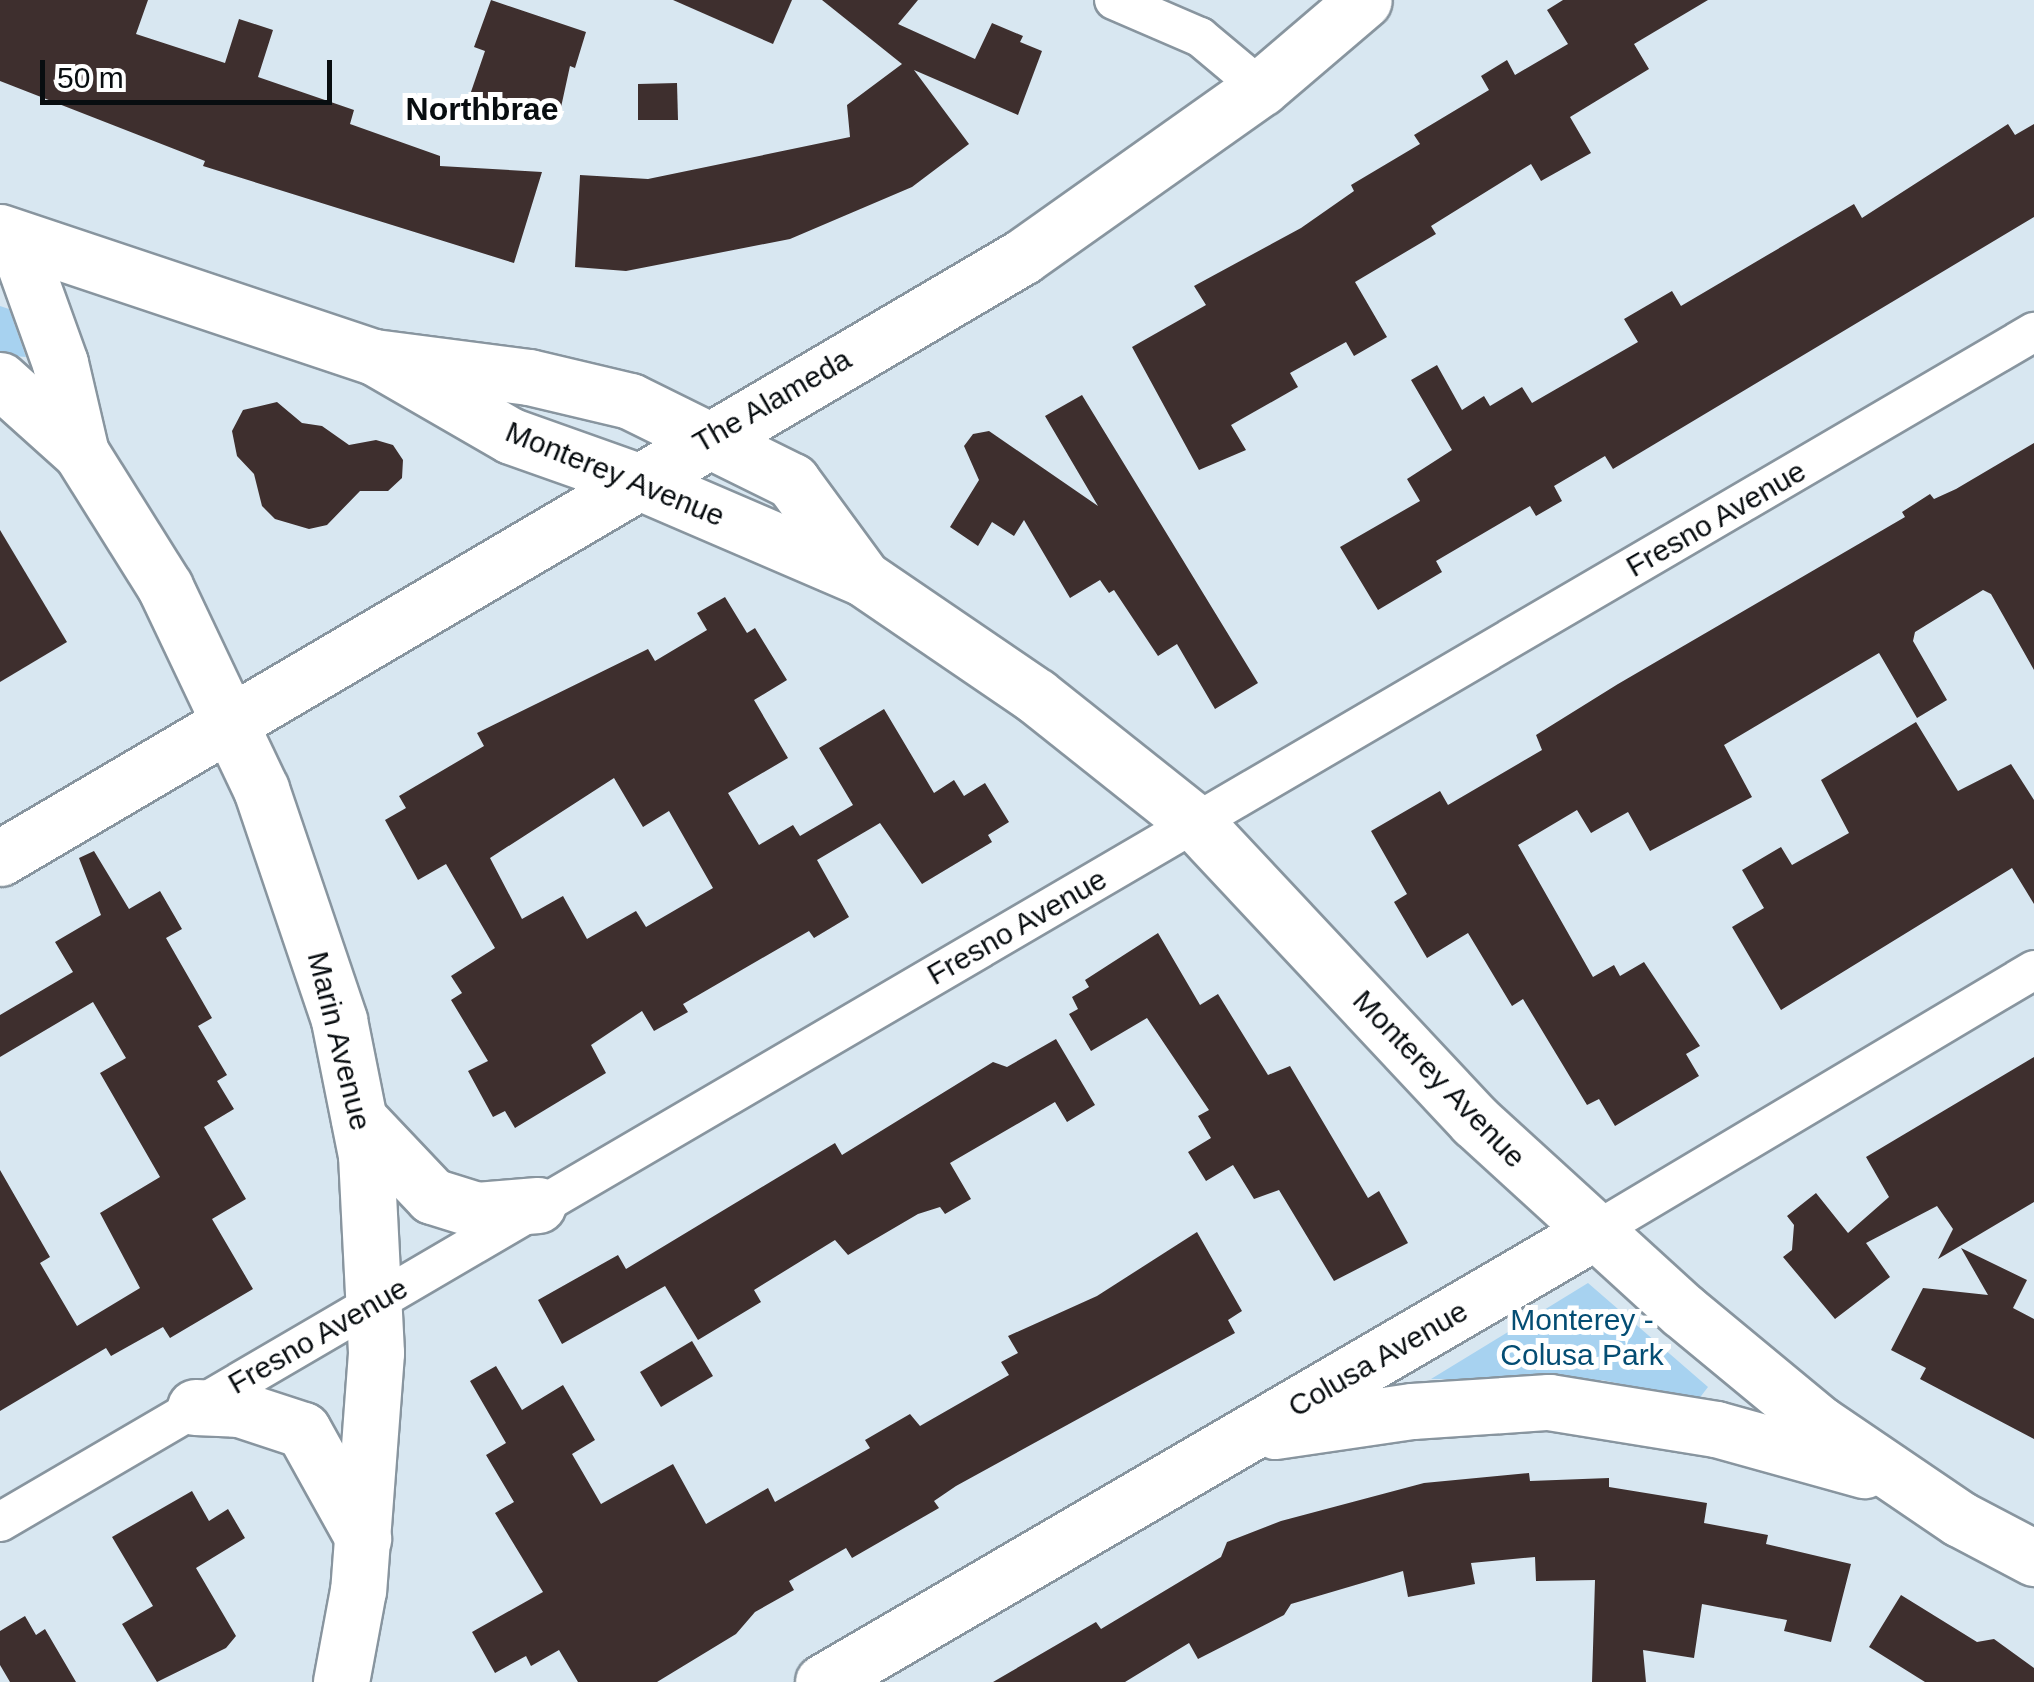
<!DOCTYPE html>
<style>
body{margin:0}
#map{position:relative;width:2034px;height:1682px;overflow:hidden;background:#d8e7f1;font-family:Helvetica,sans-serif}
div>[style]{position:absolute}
.green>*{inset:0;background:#a7d2f0}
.building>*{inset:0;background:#3e2f2e}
.roads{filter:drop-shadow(2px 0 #88959f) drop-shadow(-2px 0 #88959f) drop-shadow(0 2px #88959f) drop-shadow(0 -2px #88959f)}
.street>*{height:38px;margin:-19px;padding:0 19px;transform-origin:19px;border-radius:19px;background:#fff}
.secondary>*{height:55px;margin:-27.5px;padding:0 27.5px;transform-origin:27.5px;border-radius:27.5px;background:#fff}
span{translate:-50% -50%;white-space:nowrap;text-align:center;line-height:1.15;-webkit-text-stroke:10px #fff;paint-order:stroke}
.street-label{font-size:30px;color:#080d10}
.park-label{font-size:30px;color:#044d73}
.neighbourhood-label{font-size:32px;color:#080d10;font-weight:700}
.scale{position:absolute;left:40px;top:60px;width:292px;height:45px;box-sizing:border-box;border:5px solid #080d10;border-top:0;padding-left:12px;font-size:30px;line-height:35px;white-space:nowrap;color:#080d10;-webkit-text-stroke:8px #fff;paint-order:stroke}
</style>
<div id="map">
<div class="green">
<div style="clip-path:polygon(0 306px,9px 309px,26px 357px,0 355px)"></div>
<div style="clip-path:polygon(1588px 1283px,1708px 1387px,1698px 1400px,1602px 1380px,1431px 1379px)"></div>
</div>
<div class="building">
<div style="clip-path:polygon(0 0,148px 0,136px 34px,225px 63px,239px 19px,273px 30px,258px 77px,354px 110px,350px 124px,440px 156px,440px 166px,542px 172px,514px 263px,203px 166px,205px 161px,0 81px)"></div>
<div style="clip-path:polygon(491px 0,586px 32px,575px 68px,570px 66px,558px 121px,461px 121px,485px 51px,474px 47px)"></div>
<div style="clip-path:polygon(673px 0,792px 0,773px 44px)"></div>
<div style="clip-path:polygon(822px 0,918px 0,898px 24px,975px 59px,992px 23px,1023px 36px,1020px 42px,1042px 51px,1018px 115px,914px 70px,969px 144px,912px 187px,790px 239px,626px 271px,575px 267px,580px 175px,648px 179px,850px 137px,847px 105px,902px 64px)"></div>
<div style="clip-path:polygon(1563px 0,1708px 0,1634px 44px,1649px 69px,1570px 117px,1591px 153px,1541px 181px,1531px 164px,1431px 226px,1436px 234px,1355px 282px,1387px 337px,1354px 356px,1346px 342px,1290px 373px,1298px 387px,1231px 425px,1246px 450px,1199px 470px,1132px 347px,1206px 305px,1194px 286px,1301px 228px,1354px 191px,1351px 185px,1420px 144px,1414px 135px,1489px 90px,1481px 76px,1507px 60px,1515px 75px,1568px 44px,1547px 10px)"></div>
<div style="clip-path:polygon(677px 83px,678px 120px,638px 120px,638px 84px)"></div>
<div style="clip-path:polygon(2008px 124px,2015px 135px,2034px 124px,2034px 217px,1613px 469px,1605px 456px,1554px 486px,1562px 501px,1536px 516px,1530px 506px,1436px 561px,1442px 572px,1378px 610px,1340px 547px,1420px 501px,1407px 479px,1452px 450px,1411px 380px,1437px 365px,1462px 410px,1484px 396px,1490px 406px,1522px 387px,1532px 403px,1638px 342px,1624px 319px,1672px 291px,1681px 306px,1854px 204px,1862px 218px)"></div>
<div style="clip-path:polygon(1082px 395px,1258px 683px,1215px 709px,1177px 644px,1158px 656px,1114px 590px,1109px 593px,1100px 580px,1070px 598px,1024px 520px,1014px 536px,992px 522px,978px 546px,950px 527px,979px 480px,964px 446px,973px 434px,989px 431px,1098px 506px,1045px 416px)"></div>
<div style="clip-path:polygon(277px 402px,302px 423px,322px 426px,349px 445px,376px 440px,393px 445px,403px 460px,402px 478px,388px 491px,360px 491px,327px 525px,309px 529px,275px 519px,262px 506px,254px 474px,237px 456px,232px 431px,243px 410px)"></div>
<div style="clip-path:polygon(2034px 443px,2034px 670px,1991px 594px,1983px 590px,1915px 632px,1913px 641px,1947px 700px,1917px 718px,1879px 653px,1724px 745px,1752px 797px,1650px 851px,1628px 812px,1591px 833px,1577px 810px,1518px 845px,1593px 977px,1614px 965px,1620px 976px,1644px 962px,1700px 1046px,1686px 1054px,1699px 1076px,1615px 1126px,1599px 1099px,1587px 1105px,1523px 999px,1512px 1006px,1468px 933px,1427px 958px,1394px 902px,1407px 894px,1371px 831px,1440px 791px,1448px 805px,1542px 750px,1536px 735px,1618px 684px,1905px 517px,1902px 512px,1930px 494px,1934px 499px,1956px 489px)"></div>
<div style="clip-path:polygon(0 530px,67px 642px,0 682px)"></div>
<div style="clip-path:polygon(evenodd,725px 597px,747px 633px,755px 628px,787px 680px,754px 700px,788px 758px,728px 793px,759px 845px,793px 825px,800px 836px,853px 805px,819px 748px,884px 709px,934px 793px,954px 780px,964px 796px,985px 783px,1009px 822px,988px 835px,992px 842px,922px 884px,880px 823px,817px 860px,849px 917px,814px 938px,809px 931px,683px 1004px,688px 1012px,654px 1031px,642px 1011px,591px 1045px,606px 1073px,515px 1128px,505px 1111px,493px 1117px,468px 1071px,488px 1061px,451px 1000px,462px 993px,451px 976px,495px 948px,446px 864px,418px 880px,385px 820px,406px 808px,399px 796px,484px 746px,477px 733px,648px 649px,655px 661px,707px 630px,697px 613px,725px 597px,614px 778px,643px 827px,669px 811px,713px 888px,646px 927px,636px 911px,587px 939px,563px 896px,522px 919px,490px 858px,614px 778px)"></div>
<div style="clip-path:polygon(1916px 722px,1958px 791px,2011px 764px,2034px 800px,2034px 904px,2012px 868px,1781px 1010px,1732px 927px,1764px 908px,1742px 870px,1781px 847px,1792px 865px,1849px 833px,1821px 780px)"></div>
<div style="clip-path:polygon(94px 851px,129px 909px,160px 891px,182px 929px,166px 938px,212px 1018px,198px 1026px,227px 1075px,217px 1081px,234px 1109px,204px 1127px,246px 1199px,212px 1219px,253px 1289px,170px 1338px,163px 1327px,111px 1356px,106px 1348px,0 1411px,0 1170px,50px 1257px,40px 1263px,77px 1326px,140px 1288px,100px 1213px,160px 1177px,100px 1073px,126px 1058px,93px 1002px,0 1057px,0 1015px,73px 972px,55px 942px,101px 915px,79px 858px)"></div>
<div style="clip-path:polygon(1158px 933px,1200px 1005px,1218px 994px,1268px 1075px,1290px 1066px,1368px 1198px,1379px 1191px,1408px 1243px,1334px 1281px,1279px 1190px,1254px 1199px,1233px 1165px,1206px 1181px,1188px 1152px,1211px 1138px,1198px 1116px,1209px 1110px,1147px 1018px,1091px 1051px,1069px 1014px,1078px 1009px,1072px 997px,1089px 987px,1085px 980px)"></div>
<div style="clip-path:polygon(1056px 1039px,1095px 1105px,1067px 1122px,1055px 1102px,950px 1163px,971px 1199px,945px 1214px,940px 1207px,918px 1214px,848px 1255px,835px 1240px,754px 1290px,761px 1302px,698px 1340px,665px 1286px,562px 1344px,538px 1300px,618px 1255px,626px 1269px,835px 1143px,842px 1155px,993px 1062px,1007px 1067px)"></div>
<div style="clip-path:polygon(2034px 1057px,2034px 1202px,1938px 1259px,1953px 1229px,1937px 1206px,1866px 1243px,1890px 1277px,1835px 1319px,1783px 1257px,1792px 1250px,1794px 1225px,1787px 1216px,1816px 1193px,1848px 1233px,1889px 1197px,1866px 1157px)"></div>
<div style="clip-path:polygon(1197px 1232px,1242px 1311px,1228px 1320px,1235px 1333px,956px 1486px,934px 1501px,939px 1508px,852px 1558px,846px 1548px,789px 1581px,794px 1590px,755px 1612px,736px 1634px,657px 1682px,578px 1682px,559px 1650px,531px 1666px,526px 1656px,495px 1673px,472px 1632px,543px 1592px,495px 1513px,514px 1502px,486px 1455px,506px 1443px,470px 1381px,496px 1366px,522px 1410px,563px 1385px,595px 1440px,572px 1454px,601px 1504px,673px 1464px,706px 1524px,768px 1488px,775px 1502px,870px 1448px,865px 1440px,910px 1414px,920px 1426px,1009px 1375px,1001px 1362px,1018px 1353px,1008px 1336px,1097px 1296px)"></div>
<div style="clip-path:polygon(1961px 1248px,2027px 1280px,2013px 1308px,2034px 1319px,2034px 1439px,1920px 1379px,1926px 1368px,1891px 1350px,1923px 1288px,1988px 1295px)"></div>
<div style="clip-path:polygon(692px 1341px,713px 1376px,661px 1407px,640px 1372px)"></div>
<div style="clip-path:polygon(1529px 1473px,1530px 1481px,1609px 1478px,1609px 1487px,1707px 1503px,1704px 1523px,1768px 1535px,1766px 1544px,1851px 1564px,1831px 1642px,1784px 1631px,1787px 1620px,1702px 1604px,1694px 1658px,1643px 1650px,1646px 1682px,1592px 1682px,1595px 1580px,1536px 1581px,1535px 1557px,1471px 1563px,1475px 1584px,1408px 1597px,1403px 1571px,1291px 1604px,1284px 1615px,1198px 1659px,1189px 1643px,1125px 1682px,993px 1682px,1096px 1622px,1101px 1629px,1221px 1557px,1227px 1542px,1281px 1521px,1424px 1483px)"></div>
<div style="clip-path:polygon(192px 1491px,209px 1521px,228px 1509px,245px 1538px,196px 1568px,236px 1636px,226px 1648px,157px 1682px,122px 1624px,153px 1606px,112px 1537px)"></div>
<div style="clip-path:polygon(1901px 1595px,1977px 1642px,1994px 1639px,2034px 1668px,2034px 1682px,1925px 1682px,1869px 1647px)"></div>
<div style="clip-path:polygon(25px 1616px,36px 1635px,45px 1629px,76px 1682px,10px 1682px,0 1665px,0 1631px)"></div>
</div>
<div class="roads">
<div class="street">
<div style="left:1114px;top:0;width:94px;rotate:23.3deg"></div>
<div style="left:1200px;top:37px;width:80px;rotate:39.9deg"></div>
<div style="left:1594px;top:1232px;width:512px;rotate:-30.77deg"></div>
<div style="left:0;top:1522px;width:2357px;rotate:-30.33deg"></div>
</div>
<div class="secondary">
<div style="left:0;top:232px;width:394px;rotate:18.5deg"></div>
<div style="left:374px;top:357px;width:156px;rotate:7.4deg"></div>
<div style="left:529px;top:377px;width:104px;rotate:13.4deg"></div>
<div style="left:630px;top:401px;width:181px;rotate:26.3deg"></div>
<div style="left:792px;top:481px;width:120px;rotate:53.8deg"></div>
<div style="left:15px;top:238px;width:133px;rotate:70.2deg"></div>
<div style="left:60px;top:363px;width:92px;rotate:76.9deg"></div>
<div style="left:374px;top:357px;width:158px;rotate:30deg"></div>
<div style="left:511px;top:436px;width:132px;rotate:19.5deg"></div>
<div style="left:635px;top:480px;width:248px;rotate:23.3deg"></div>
<div style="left:863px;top:578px;width:209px;rotate:34.3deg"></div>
<div style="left:1036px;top:696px;width:206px;rotate:38.5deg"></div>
<div style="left:1197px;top:824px;width:407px;rotate:46.9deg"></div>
<div style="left:1475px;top:1121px;width:280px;rotate:42.4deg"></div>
<div style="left:1682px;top:1310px;width:179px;rotate:39.6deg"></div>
<div style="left:1820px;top:1424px;width:169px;rotate:34.2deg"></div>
<div style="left:1960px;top:1519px;width:84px;rotate:27.8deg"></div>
<div style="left:0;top:380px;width:109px;rotate:42deg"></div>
<div style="left:81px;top:453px;width:158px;rotate:57.9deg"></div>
<div style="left:165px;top:587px;width:224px;rotate:64.6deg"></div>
<div style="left:261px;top:789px;width:244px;rotate:71.3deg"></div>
<div style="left:339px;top:1020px;width:138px;rotate:78.7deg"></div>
<div style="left:366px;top:1155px;width:198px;rotate:87.1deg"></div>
<div style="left:376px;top:1353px;width:238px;rotate:94.3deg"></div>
<div style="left:358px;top:1590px;width:94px;rotate:100.5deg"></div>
<div style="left:0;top:858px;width:1186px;rotate:-30.46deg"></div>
<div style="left:1022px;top:257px;width:293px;rotate:-35.3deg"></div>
<div style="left:1261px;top:88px;width:135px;rotate:-40.5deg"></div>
<div style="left:359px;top:1119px;width:106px;rotate:46.5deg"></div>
<div style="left:432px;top:1196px;width:47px;rotate:17.3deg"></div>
<div style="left:477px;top:1210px;width:61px;rotate:-4.7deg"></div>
<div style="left:195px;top:1407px;width:44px;rotate:2.6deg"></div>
<div style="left:239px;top:1409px;width:67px;rotate:18.2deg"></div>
<div style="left:303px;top:1430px;width:124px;rotate:60.9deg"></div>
<div style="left:1275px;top:1431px;width:138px;rotate:-8.3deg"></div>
<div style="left:1412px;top:1411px;width:137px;rotate:-3.8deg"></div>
<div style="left:1549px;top:1402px;width:169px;rotate:9.2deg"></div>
<div style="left:1716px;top:1429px;width:154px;rotate:15.5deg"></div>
<div style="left:823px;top:1682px;width:893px;rotate:-30.27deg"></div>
</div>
</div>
<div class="street-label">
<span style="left:772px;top:401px;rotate:-30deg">The Alameda</span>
<span style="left:615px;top:474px;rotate:22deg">Monterey Avenue</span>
<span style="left:1716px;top:519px;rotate:-30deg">Fresno Avenue</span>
<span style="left:1017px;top:927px;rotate:-30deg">Fresno Avenue</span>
<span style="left:339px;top:1041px;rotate:76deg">Marin Avenue</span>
<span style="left:1439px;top:1079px;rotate:46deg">Monterey Avenue</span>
<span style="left:318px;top:1336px;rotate:-30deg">Fresno Avenue</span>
<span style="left:1378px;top:1359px;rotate:-30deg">Colusa Avenue</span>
</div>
<div class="park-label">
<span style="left:1582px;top:1337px">Monterey -<br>Colusa Park</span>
</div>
<div class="neighbourhood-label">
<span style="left:482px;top:109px">Northbrae</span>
</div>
<div class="scale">50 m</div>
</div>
